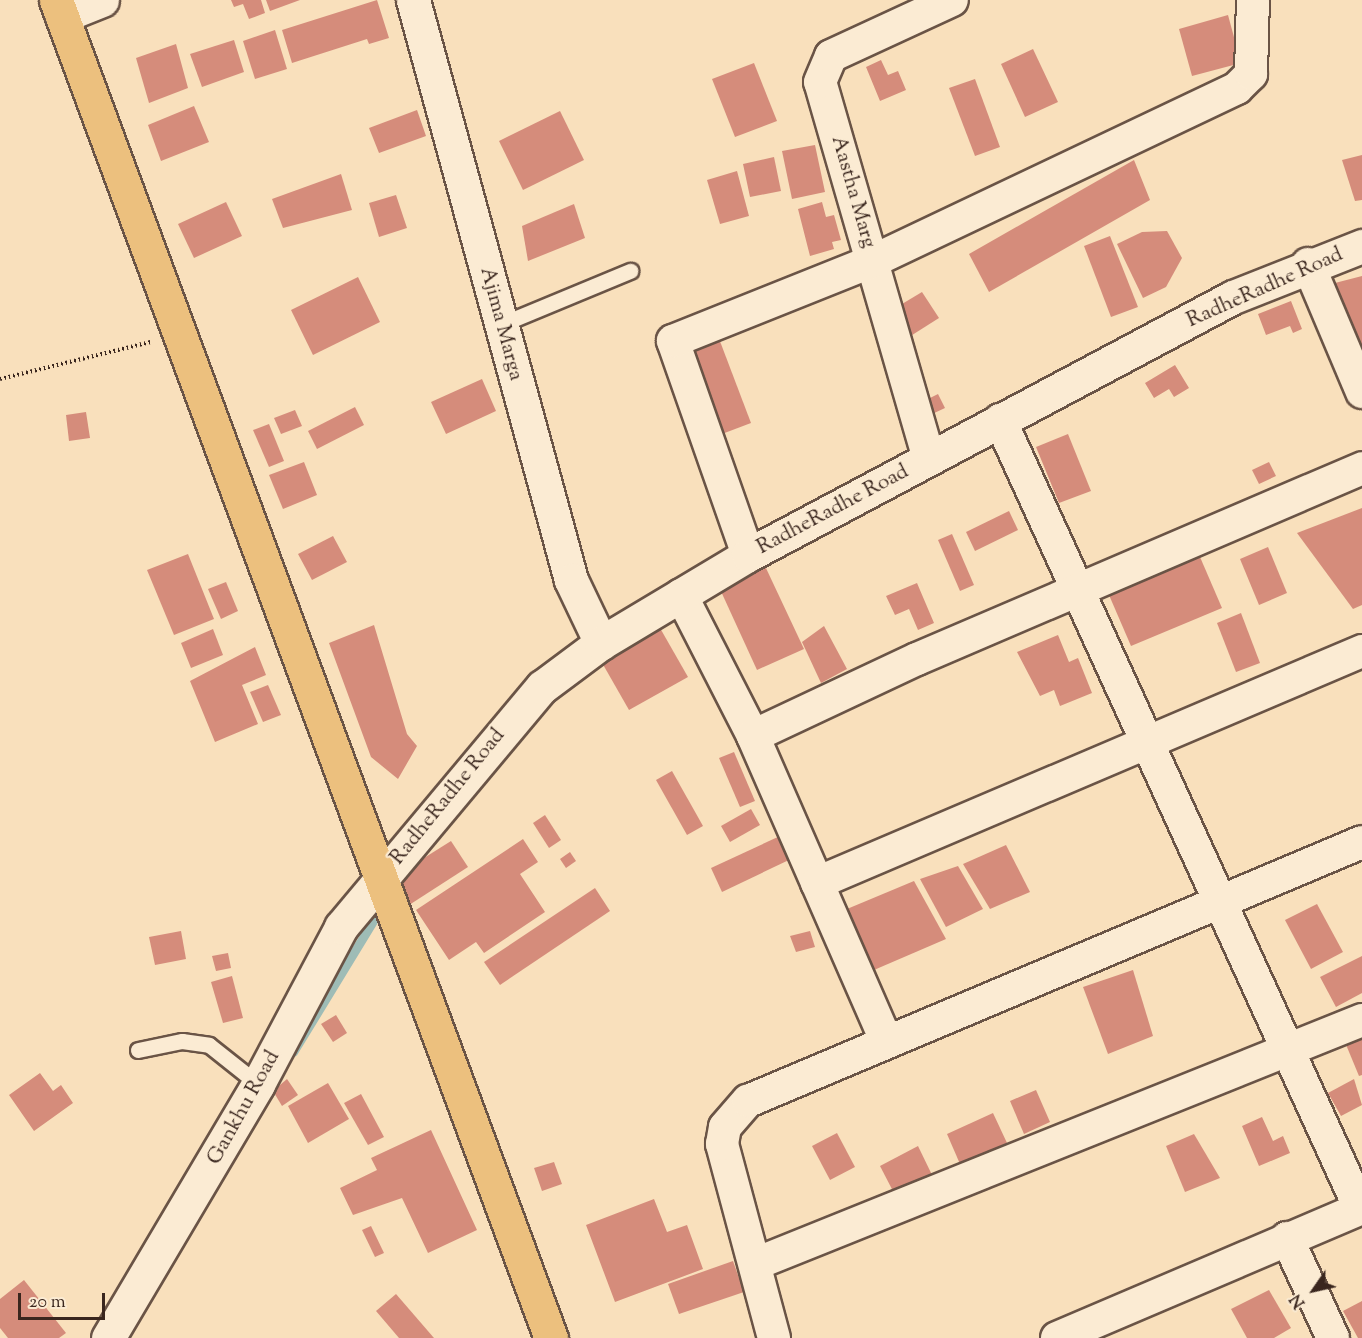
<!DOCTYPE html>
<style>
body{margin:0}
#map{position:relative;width:1362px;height:1338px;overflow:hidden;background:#f9e0bc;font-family:"Sorts Mill Goudy",serif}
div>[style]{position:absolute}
.stream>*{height:9px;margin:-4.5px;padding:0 4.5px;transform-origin:4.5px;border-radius:4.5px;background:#9ebcb6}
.building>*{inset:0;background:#d58c7b}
.path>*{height:4px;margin-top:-2px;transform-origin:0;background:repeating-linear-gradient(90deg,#3a261e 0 1.5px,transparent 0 4.5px)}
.roads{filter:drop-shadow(2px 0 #6a5446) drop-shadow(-2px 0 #6a5446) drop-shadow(0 2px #6a5446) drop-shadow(0 -2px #6a5446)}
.service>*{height:15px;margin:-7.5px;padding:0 7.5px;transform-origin:7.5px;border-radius:7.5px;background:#fbebd3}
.minor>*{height:32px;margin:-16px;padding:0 16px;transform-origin:16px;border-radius:16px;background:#fbebd3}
.tertiary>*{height:33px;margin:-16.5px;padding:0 16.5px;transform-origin:16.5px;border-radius:16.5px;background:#fbebd3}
.secondary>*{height:33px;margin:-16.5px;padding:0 16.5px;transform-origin:16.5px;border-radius:16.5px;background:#fbebd3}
.primary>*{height:33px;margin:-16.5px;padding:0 16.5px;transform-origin:16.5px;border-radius:16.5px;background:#ecc07e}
span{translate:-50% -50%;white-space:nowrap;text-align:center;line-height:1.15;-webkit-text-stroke:4.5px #fbebd3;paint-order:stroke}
.street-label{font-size:21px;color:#3a261e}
.north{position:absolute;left:1284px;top:1260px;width:60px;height:60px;-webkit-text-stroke:4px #fbebd3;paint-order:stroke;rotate:236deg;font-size:16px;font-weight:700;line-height:24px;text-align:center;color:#3a261e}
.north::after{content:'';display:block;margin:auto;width:21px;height:27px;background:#3a261e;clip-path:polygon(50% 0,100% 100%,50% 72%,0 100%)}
.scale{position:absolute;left:18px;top:1293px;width:87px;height:27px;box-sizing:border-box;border:3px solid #3a261e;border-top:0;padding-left:8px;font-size:18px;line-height:21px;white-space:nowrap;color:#3a261e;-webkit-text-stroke:4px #fbebd3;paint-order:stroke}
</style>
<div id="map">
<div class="stream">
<div style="left:293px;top:1052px;width:169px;rotate:-58.6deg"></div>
</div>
<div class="building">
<div style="clip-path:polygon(231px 0,261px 0,265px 13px,249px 19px,243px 4px,234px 7px)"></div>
<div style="clip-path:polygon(266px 0,300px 0,270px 11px)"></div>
<div style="clip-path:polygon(377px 0,389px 38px,369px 44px,367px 39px,292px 63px,282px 30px)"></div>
<div style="clip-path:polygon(1228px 15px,1241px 63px,1192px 76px,1179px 29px)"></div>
<div style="clip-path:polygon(275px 30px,287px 69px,255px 79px,243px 41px)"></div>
<div style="clip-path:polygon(234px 40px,244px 72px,202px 87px,190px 54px)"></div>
<div style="clip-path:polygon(176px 44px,188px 88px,149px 103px,136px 58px)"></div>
<div style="clip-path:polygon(1033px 49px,1058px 102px,1025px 117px,1001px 64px)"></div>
<div style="clip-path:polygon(881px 60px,888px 75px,898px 71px,906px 90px,880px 101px,866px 67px)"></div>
<div style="clip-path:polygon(754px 63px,777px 121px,735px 137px,712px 79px)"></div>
<div style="clip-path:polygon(975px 79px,1000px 147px,975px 156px,949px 88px)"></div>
<div style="clip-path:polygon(194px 106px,209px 142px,161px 161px,148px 125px)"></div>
<div style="clip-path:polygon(417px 110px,426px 136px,379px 153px,369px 128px)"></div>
<div style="clip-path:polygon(560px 111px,584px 160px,523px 190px,499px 141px)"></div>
<div style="clip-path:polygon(815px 145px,825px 192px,792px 199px,782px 151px)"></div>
<div style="clip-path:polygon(1362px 155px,1362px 200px,1355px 201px,1342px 160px)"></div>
<div style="clip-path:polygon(774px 157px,781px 191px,750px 197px,743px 164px)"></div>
<div style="clip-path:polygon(1134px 160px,1150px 200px,989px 292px,969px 254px)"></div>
<div style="clip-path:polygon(737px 171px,749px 216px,720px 224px,707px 180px)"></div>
<div style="clip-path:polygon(341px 174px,352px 210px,283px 228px,272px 199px)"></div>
<div style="clip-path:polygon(396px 195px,407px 228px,379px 237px,369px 203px)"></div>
<div style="clip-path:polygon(226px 202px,242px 236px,194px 258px,178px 224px)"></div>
<div style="clip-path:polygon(822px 202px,826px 217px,834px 215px,841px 240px,832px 242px,834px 249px,810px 256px,798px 209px)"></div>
<div style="clip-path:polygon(574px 204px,585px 238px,528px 261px,522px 226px)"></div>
<div style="clip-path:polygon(1167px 231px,1182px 258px,1166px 287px,1143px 298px,1117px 244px,1142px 232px)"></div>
<div style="clip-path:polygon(1110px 236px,1138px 307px,1111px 317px,1084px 246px)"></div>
<div style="clip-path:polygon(1362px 276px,1362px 353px,1335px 283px)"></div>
<div style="clip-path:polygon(358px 277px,380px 322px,313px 355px,291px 310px)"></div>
<div style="clip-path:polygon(922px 292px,939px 318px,909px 337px,892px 310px)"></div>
<div style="clip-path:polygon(1291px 301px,1302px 329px,1293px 333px,1290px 326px,1266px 335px,1258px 314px)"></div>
<div style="clip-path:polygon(718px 336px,751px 423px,714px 437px,681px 350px)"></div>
<div style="clip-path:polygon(1175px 365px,1189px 388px,1174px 397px,1169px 389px,1154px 398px,1145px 383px)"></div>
<div style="clip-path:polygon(482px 379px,496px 411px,446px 434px,431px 402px)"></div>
<div style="clip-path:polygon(938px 394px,945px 408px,930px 415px,922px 402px)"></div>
<div style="clip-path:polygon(355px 407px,364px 425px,317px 449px,308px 431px)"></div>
<div style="clip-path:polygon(295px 410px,302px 426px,281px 434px,274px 418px)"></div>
<div style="clip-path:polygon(86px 412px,90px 438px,69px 441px,66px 415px)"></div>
<div style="clip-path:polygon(269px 424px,284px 461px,269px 467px,253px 430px)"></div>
<div style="clip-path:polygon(1068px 434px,1091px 491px,1059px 503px,1036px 447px)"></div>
<div style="clip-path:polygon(304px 462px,317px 495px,283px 509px,269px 475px)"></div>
<div style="clip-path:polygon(1269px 462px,1276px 476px,1259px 484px,1252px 470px)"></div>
<div style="clip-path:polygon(1362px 508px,1362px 605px,1353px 609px,1297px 533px)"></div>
<div style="clip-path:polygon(1009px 511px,1018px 530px,975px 551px,966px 532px)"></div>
<div style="clip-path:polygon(952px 534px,974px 585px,960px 591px,938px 540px)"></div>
<div style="clip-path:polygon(333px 536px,347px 562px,312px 580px,298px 554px)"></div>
<div style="clip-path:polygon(1268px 547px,1287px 593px,1259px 605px,1240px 559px)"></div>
<div style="clip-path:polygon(188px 554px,214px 619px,174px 635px,147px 570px)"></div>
<div style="clip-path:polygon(1200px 557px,1222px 608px,1131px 646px,1109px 595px)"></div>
<div style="clip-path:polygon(765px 566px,804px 649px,757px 670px,719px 587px)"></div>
<div style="clip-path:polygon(226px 582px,238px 611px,221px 619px,208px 589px)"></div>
<div style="clip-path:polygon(917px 583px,934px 623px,918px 630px,909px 609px,895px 615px,886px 596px)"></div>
<div style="clip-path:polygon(1241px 613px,1260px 663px,1236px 672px,1217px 623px)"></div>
<div style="clip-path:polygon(374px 625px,407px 734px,417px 746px,398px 779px,371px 757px,329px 643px)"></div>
<div style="clip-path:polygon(824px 626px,847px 669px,821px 683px,802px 642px)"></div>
<div style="clip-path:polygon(660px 628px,688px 677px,629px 710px,601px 661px)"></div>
<div style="clip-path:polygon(213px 629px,223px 655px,191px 668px,181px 643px)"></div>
<div style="clip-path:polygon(1058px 635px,1069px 662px,1078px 658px,1092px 693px,1060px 706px,1054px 690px,1040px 696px,1017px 652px)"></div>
<div style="clip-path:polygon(255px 647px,266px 675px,242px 685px,258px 724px,215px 742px,190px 681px)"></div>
<div style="clip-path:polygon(268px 685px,281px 715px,263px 722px,250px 692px)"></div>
<div style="clip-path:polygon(734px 752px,755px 801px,740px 807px,719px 758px)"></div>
<div style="clip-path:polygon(672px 771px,703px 826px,687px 835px,656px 780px)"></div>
<div style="clip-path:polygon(751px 809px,760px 825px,730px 842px,721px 826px)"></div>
<div style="clip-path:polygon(545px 815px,561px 840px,549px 848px,533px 823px)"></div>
<div style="clip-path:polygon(780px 836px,791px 859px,722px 892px,711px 868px)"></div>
<div style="clip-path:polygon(523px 839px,538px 862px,520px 874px,545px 912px,484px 953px,476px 942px,449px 960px,416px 910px)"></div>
<div style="clip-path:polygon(451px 841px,468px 867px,406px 907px,389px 880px)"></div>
<div style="clip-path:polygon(1006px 845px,1030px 892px,990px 909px,963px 864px)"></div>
<div style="clip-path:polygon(570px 852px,576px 861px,566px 868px,560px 859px)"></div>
<div style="clip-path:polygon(958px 866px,983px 909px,946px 927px,920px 879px)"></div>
<div style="clip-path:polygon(914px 881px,946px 939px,867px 973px,835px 914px)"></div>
<div style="clip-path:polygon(595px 888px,610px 911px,500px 985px,484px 962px)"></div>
<div style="clip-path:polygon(1317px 904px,1343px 952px,1311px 969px,1285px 920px)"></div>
<div style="clip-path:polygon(181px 931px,186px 959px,155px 965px,149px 937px)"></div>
<div style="clip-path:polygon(810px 931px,815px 947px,796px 952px,790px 936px)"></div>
<div style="clip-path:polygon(228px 953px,231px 968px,216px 971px,212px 956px)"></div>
<div style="clip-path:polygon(1362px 956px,1362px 993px,1336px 1007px,1320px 977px)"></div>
<div style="clip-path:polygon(1133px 970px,1153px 1036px,1108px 1054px,1083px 987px)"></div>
<div style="clip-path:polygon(232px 976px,243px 1018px,223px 1023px,211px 982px)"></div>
<div style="clip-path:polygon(336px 1015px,347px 1033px,333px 1042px,321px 1024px)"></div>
<div style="clip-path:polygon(1362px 1034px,1362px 1075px,1359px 1076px,1342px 1035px)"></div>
<div style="clip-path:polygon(40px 1073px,53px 1091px,61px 1085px,73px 1103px,34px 1131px,9px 1095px)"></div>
<div style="clip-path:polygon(287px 1079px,298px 1095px,282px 1106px,273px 1091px)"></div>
<div style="clip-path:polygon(1354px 1079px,1362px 1105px,1341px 1116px,1328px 1093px)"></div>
<div style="clip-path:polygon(328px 1083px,349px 1119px,308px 1143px,288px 1106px)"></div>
<div style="clip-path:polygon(1036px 1090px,1050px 1122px,1024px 1134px,1010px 1101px)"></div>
<div style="clip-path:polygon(361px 1094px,384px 1137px,368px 1145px,344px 1103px)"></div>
<div style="clip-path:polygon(993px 1113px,1007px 1143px,960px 1164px,947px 1134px)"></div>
<div style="clip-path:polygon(1262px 1117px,1273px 1141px,1283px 1136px,1290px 1153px,1259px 1166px,1242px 1126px)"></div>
<div style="clip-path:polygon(431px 1130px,477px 1230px,428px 1253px,402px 1198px,353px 1215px,340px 1188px,377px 1170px,371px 1158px)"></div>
<div style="clip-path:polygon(837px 1133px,855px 1167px,830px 1180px,812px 1146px)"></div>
<div style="clip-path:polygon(1194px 1134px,1220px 1178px,1185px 1192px,1166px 1146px)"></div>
<div style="clip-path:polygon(918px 1146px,933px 1177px,895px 1195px,880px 1166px)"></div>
<div style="clip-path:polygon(554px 1162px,562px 1184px,542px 1191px,534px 1168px)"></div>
<div style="clip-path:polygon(654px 1199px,667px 1232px,687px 1225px,703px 1269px,615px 1302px,586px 1225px)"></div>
<div style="clip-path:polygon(371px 1226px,384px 1253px,375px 1257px,362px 1230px)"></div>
<div style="clip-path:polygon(733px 1261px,744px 1292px,679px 1314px,668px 1284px)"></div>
<div style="clip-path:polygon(24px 1280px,66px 1333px,59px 1338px,8px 1338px,0 1328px,0 1299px)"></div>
<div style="clip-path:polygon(1269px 1290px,1291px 1328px,1274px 1338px,1247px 1338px,1231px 1309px)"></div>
<div style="clip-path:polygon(396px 1294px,434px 1338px,399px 1338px,376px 1311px)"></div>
<div style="clip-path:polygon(1362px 1301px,1362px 1338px,1358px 1338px,1343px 1311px)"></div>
</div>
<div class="path">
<div style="left:0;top:379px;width:155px;rotate:-13.8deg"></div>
</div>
<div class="roads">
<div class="service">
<div style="left:502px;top:324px;width:139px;rotate:-22.5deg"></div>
<div style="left:138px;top:1050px;width:45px;rotate:-11.6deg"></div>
<div style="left:182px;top:1041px;width:27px;rotate:8deg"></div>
<div style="left:209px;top:1045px;width:63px;rotate:38.5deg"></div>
</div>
<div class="minor">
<div style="left:1308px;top:264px;width:139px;rotate:67.1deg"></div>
<div style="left:1000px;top:420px;width:866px;rotate:65.45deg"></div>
<div style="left:929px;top:459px;width:392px;rotate:-106.1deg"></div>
<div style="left:820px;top:82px;width:28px;rotate:-67deg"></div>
<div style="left:831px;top:56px;width:133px;rotate:-24.8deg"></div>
<div style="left:748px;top:555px;width:227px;rotate:-109.3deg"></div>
<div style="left:673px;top:341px;width:215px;rotate:-21.8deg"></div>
<div style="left:873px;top:261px;width:403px;rotate:-25.4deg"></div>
<div style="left:1237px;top:88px;width:20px;rotate:-45deg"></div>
<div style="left:1251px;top:74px;width:74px;rotate:-88.5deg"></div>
<div style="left:681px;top:595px;width:158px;rotate:62.9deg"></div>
<div style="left:753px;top:736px;width:333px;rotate:66.4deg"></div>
<div style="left:753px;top:736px;width:181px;rotate:-25.2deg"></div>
<div style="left:917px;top:659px;width:484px;rotate:-23.2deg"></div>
<div style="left:817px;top:883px;width:592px;rotate:-23.06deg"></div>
<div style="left:1287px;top:1238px;width:110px;rotate:65.3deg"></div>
<div style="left:755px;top:1264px;width:654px;rotate:-21.9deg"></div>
<div style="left:774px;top:1338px;width:201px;rotate:-105deg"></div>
<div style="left:722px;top:1144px;width:17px;rotate:-80deg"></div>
<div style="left:725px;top:1127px;width:35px;rotate:-49deg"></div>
<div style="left:748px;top:1101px;width:666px;rotate:-22.87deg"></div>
<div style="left:1057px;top:1338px;width:332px;rotate:-23.1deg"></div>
</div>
<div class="tertiary">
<div style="left:413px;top:0;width:601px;rotate:74.76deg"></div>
<div style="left:571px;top:580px;width:70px;rotate:64.5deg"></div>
<div style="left:62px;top:16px;width:43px;rotate:-21.8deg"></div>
</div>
<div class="secondary">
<div style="left:108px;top:1338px;width:295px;rotate:-59.4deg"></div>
<div style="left:258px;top:1084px;width:178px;rotate:-62.1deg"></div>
<div style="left:341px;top:927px;width:313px;rotate:-50.1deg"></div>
<div style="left:542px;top:687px;width:74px;rotate:-36.7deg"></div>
<div style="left:601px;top:643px;width:171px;rotate:-30.9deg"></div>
<div style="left:748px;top:555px;width:549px;rotate:-28.01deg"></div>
<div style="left:1233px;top:297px;width:139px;rotate:-21.6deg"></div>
</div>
<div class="primary">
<div style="left:56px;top:0;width:1427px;rotate:69.7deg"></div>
</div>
</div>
<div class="street-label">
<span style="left:853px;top:192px;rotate:74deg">Aastha Marg</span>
<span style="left:1265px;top:288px;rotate:-24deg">RadheRadhe Road</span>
<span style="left:501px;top:324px;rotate:75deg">Ajima Marga</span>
<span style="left:833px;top:510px;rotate:-28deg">RadheRadhe Road</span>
<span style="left:448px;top:797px;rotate:-51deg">RadheRadhe Road</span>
<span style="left:244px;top:1108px;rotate:-61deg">Gankhu Road</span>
</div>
<div class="north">N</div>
<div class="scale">20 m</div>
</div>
